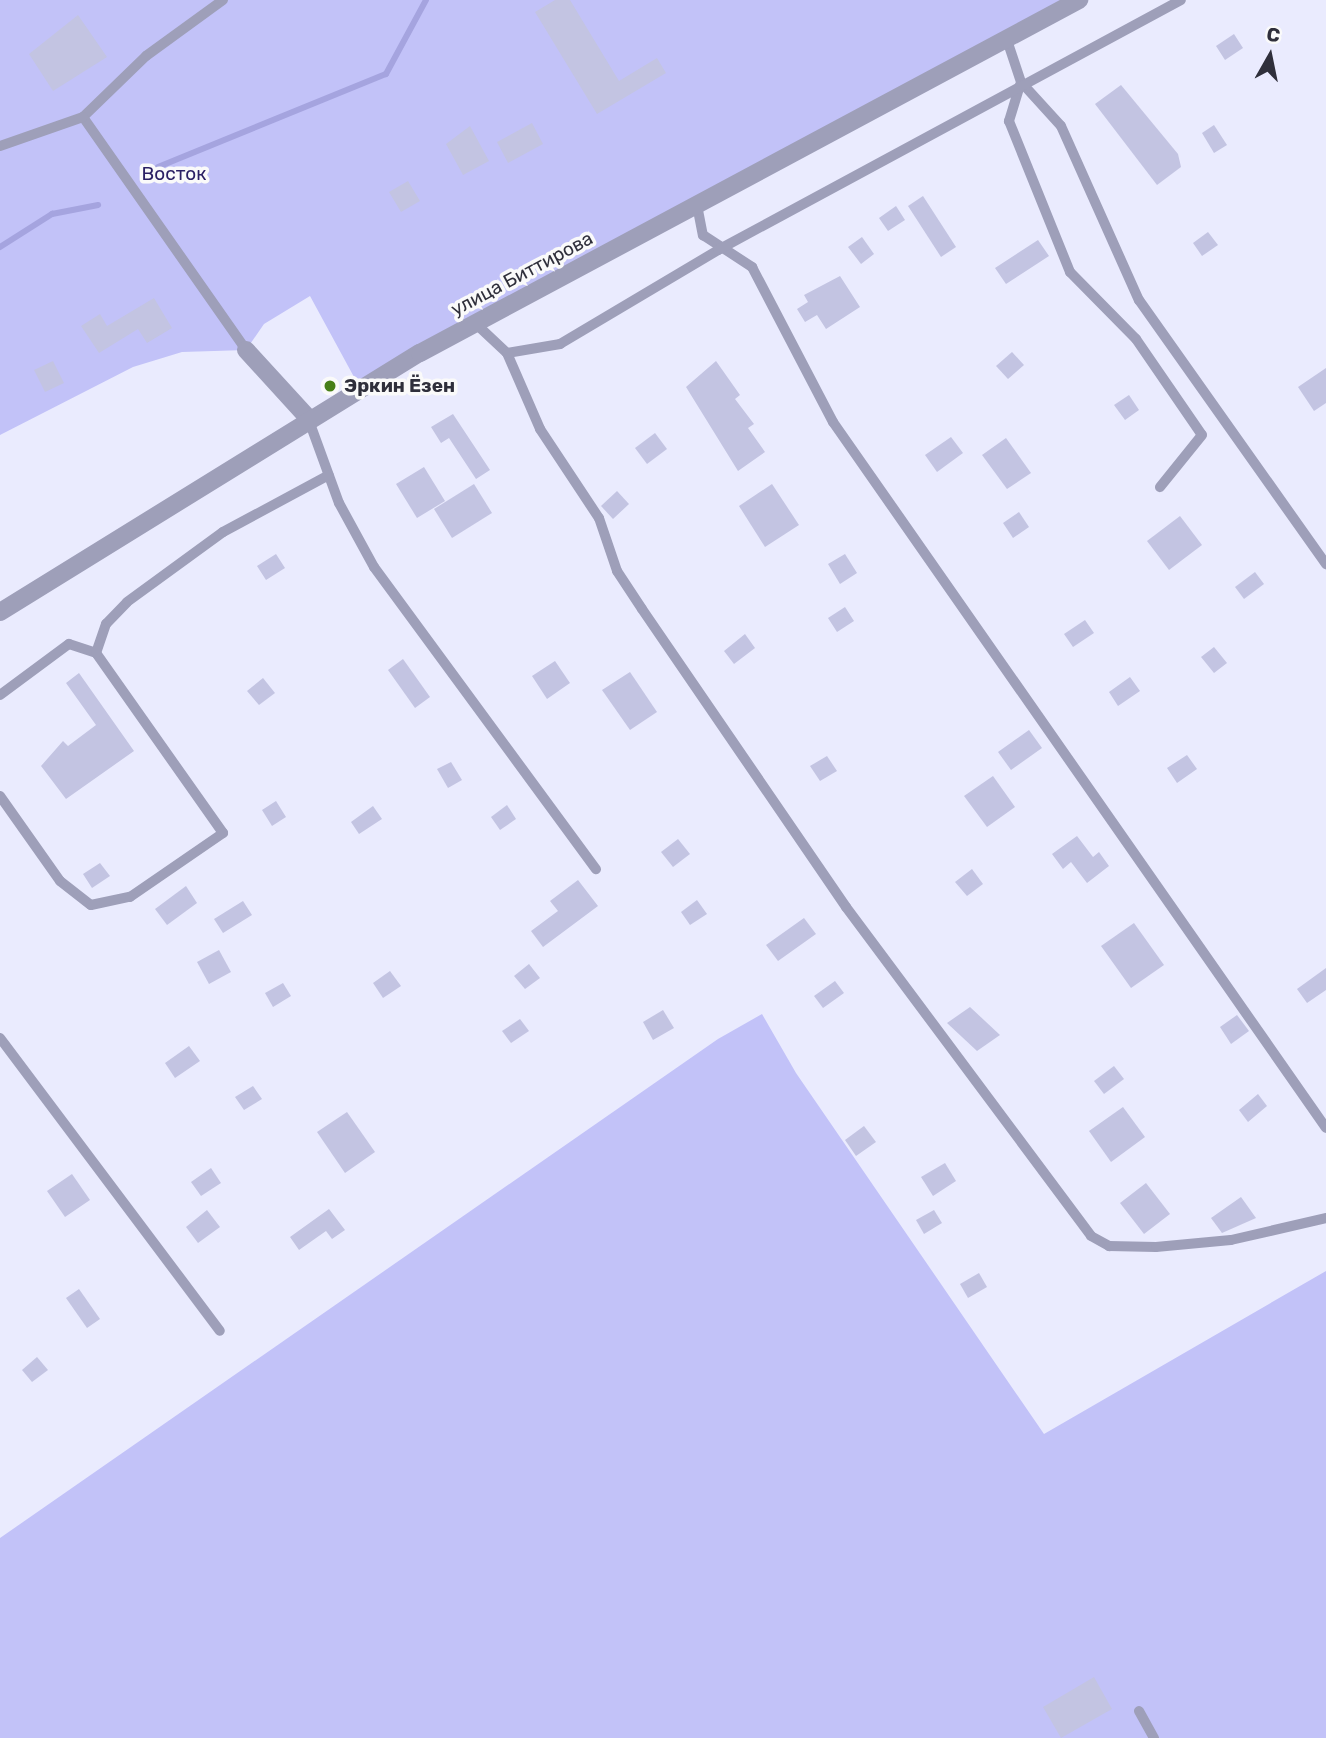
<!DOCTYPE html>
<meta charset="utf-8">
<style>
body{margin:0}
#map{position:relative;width:1326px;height:1738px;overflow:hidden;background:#eaebfe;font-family:Rubik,sans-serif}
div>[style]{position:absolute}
.green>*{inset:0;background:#c2c2f8}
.stream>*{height:6px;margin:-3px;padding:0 3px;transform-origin:3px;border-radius:3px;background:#a5a4df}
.building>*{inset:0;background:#c3c4e2}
.service>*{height:10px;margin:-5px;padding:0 5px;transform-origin:5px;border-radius:5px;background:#9e9fb9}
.minor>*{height:18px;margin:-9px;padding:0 9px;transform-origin:9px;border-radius:9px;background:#9e9fb9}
.tertiary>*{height:18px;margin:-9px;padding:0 9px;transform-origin:9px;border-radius:9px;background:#9e9fb9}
.dots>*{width:19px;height:19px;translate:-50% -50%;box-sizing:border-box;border:4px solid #fafafa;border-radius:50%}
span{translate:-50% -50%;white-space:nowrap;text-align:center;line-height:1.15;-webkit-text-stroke:7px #fafafa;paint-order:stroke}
.park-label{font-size:19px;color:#2b2064}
.street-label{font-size:19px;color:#2f2f3b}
.poi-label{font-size:19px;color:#2f2f3b;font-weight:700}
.left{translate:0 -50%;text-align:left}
.north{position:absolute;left:1235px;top:21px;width:70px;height:70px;-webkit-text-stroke:5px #fafafa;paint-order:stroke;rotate:9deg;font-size:19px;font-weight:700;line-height:28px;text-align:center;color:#2f2f3b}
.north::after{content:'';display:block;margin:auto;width:24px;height:32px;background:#2f2f3b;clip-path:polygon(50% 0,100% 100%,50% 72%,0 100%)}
</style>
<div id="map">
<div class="green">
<div style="clip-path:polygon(0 0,1078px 0,360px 388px,310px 296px,264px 324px,246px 350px,182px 352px,133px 367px,0 435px)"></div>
<div style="clip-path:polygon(762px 1014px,796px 1073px,1044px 1434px,1326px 1271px,1326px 1738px,0 1738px,0 1538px,718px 1039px)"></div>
</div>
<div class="stream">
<div style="left:158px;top:167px;width:246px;rotate:-22.2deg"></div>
<div style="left:386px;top:74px;width:84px;rotate:-61.6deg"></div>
<div style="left:0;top:247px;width:62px;rotate:-32.4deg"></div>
<div style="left:52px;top:214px;width:47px;rotate:-11.1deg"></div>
</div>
<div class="building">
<div style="clip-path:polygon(555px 0,570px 0,619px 81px,657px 58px,666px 73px,597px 114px,535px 12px)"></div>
<div style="clip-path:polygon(78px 15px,107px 57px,53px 91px,29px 54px)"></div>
<div style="clip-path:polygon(1234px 34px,1243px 48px,1225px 60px,1216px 46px)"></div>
<div style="clip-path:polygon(1121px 85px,1178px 154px,1181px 167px,1157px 185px,1095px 104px)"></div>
<div style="clip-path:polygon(532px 123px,543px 144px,508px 163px,497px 142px)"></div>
<div style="clip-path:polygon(1214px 125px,1227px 145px,1214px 153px,1202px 133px)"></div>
<div style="clip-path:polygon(470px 126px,489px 161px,463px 175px,446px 144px)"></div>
<div style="clip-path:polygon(408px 181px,420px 201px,401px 212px,389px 192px)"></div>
<div style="clip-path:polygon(923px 196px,956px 247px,941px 257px,908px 206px)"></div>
<div style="clip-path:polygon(896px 206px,905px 220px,888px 231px,879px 218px)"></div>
<div style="clip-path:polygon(1208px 232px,1218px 245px,1202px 256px,1193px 243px)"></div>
<div style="clip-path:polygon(862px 237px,874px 254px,861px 264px,848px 247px)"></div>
<div style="clip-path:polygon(1038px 240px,1049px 256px,1006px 284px,995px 268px)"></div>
<div style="clip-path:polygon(840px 276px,860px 307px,826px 329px,817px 315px,805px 322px,797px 309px,808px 302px,804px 295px)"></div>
<div style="clip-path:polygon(154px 298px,172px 328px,147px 343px,138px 329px,99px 353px,81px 326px,100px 314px,107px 326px)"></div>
<div style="clip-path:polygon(1012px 352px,1024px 365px,1008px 379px,996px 366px)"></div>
<div style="clip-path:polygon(53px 361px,64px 383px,45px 392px,34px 370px)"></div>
<div style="clip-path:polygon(716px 361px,740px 395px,735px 399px,754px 424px,748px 428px,765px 452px,738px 471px,686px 387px)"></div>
<div style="clip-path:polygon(1326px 368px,1326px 403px,1314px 411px,1298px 387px)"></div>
<div style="clip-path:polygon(1129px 395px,1139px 410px,1125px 420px,1114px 405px)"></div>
<div style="clip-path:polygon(453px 414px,490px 470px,476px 479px,449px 438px,441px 443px,431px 427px)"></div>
<div style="clip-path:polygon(655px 433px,667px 449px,647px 464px,635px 448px)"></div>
<div style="clip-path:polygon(951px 437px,963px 453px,937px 472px,925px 455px)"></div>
<div style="clip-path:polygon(1006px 438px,1031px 473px,1007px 489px,982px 455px)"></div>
<div style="clip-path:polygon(424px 467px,445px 501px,417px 518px,396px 484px)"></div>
<div style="clip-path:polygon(474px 484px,492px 513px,452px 538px,434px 509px)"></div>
<div style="clip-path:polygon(772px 484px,799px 525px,765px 547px,739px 506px)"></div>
<div style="clip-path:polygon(617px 491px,629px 504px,613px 519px,601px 506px)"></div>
<div style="clip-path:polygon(1019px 512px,1029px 527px,1013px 538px,1003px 523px)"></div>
<div style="clip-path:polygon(1180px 516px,1202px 545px,1169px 570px,1147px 541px)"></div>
<div style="clip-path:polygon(276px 554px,285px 568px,266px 580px,257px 566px)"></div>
<div style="clip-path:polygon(845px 554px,857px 573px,840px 584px,828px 564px)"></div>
<div style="clip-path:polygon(1255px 572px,1264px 584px,1244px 599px,1235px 587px)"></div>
<div style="clip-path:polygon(845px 607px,854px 621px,837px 632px,828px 618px)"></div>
<div style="clip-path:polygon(1085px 620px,1094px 633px,1073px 647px,1064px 634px)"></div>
<div style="clip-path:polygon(745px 634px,755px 648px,734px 664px,724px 651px)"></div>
<div style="clip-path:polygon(1214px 647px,1227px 663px,1214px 673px,1201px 657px)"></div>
<div style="clip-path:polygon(403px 659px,430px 697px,415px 708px,388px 670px)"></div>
<div style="clip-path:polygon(555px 661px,570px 683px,547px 699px,532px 676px)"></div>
<div style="clip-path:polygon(630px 672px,657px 712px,630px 730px,602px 690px)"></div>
<div style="clip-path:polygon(79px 673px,134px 751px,66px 799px,41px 766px,63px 741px,68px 746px,96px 725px,66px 683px)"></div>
<div style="clip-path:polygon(1130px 677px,1140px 691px,1118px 706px,1109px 692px)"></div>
<div style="clip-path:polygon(263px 678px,275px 693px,259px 705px,247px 691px)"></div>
<div style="clip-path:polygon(1029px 730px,1042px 748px,1011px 770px,998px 752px)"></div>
<div style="clip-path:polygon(1187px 755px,1197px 769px,1177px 783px,1167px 768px)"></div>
<div style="clip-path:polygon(827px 756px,837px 771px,820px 781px,810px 766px)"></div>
<div style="clip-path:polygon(451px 762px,462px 780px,448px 788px,437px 769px)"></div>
<div style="clip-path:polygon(993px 776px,1015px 807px,987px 827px,964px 796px)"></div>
<div style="clip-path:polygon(276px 801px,286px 817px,272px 826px,262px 810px)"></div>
<div style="clip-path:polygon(507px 805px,516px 819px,500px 830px,491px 817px)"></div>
<div style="clip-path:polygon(373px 806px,382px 819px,359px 834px,351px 822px)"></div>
<div style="clip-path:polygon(1077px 836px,1093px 857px,1099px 852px,1109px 866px,1087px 883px,1071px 862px,1063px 869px,1052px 854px)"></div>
<div style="clip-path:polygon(678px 839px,690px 854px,673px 867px,661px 852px)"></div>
<div style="clip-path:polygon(100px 863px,110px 876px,92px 888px,83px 874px)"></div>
<div style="clip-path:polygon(972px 869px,983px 884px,967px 896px,955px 882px)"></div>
<div style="clip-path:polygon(578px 880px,598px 906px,543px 947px,531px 931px,558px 911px,550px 901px)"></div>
<div style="clip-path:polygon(186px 886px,197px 903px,167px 925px,155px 909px)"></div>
<div style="clip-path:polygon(697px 900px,707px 914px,690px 925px,681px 912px)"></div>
<div style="clip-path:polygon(243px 901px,252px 915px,223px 933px,214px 919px)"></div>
<div style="clip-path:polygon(804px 918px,816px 934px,778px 961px,766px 945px)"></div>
<div style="clip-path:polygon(1134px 923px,1164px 965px,1131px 988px,1101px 946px)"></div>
<div style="clip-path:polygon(219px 950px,231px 972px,209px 984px,197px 962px)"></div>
<div style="clip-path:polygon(529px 964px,540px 978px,525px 989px,514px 976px)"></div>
<div style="clip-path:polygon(1326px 968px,1326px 990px,1307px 1003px,1297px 989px)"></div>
<div style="clip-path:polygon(390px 971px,401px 986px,383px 998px,373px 983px)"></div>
<div style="clip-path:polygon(835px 981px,844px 993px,823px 1008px,814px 996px)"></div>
<div style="clip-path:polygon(283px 983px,291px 996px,273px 1007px,265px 993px)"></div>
<div style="clip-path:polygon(970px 1007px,1000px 1035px,977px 1051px,947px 1023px)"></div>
<div style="clip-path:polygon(663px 1010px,674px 1028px,653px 1040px,643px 1022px)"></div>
<div style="clip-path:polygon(1237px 1015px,1249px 1031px,1231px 1044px,1220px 1027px)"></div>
<div style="clip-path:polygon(520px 1019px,529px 1031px,511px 1043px,502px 1031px)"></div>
<div style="clip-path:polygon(189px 1046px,200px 1061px,175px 1078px,165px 1063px)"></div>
<div style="clip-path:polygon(1114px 1066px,1124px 1079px,1104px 1094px,1094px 1081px)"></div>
<div style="clip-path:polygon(253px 1086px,262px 1099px,244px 1110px,235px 1097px)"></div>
<div style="clip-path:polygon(1258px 1094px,1267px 1106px,1248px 1122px,1239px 1110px)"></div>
<div style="clip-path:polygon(1123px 1107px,1145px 1137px,1111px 1162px,1089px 1131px)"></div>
<div style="clip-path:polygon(347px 1112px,375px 1152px,345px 1173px,317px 1132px)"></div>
<div style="clip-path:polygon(864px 1126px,876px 1142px,856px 1156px,845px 1140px)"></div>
<div style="clip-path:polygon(945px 1163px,956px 1181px,933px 1196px,921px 1177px)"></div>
<div style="clip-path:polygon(211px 1168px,221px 1183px,201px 1196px,191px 1182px)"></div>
<div style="clip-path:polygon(72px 1174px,90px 1200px,65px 1217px,47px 1191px)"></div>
<div style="clip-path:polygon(1146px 1183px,1170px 1214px,1144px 1234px,1120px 1203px)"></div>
<div style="clip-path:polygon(1241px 1197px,1256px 1218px,1222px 1233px,1211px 1218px)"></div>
<div style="clip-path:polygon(329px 1209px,345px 1230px,332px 1239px,326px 1231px,299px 1250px,290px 1237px)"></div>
<div style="clip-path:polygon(207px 1210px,220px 1227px,198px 1243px,186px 1227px)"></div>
<div style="clip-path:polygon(934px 1210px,942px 1223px,924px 1234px,916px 1220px)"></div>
<div style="clip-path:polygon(979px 1273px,987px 1287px,968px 1298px,960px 1284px)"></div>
<div style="clip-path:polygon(79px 1289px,100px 1319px,87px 1328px,66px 1298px)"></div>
<div style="clip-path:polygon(37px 1357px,48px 1370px,32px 1382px,22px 1370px)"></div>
<div style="clip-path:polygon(1094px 1677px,1112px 1709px,1061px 1738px,1043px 1707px)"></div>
</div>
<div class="service">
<div style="left:223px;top:0;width:95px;rotate:144deg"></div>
<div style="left:146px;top:56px;width:88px;rotate:135.9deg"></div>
<div style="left:83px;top:117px;width:284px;rotate:55deg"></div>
<div style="left:1007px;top:40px;width:44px;rotate:71.6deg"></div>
<div style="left:1021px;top:82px;width:59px;rotate:47.7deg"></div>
<div style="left:1061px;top:126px;width:191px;rotate:65.9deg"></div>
<div style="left:1139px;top:300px;width:324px;rotate:54.7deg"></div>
<div style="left:1020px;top:85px;width:38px;rotate:107deg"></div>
<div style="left:1009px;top:121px;width:163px;rotate:68deg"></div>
<div style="left:1070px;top:272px;width:94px;rotate:45.4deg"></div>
<div style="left:1136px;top:339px;width:116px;rotate:55.5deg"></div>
<div style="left:1202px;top:435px;width:67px;rotate:128.9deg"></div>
<div style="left:0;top:146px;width:88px;rotate:-19.3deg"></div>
<div style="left:697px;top:205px;width:31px;rotate:79deg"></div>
<div style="left:703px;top:235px;width:59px;rotate:33.1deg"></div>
<div style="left:752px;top:267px;width:175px;rotate:62.4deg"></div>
<div style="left:833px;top:422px;width:861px;rotate:55.07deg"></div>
<div style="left:475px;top:323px;width:44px;rotate:43.2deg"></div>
<div style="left:507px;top:353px;width:83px;rotate:66.5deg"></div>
<div style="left:540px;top:429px;width:107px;rotate:56.5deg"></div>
<div style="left:599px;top:518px;width:56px;rotate:71.2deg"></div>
<div style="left:617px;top:571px;width:45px;rotate:56.7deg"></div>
<div style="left:642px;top:609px;width:361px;rotate:55.6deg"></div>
<div style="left:846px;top:907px;width:410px;rotate:53.3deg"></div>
<div style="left:1091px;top:1236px;width:21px;rotate:29deg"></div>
<div style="left:1109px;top:1246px;width:47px;rotate:1.2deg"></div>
<div style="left:1156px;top:1247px;width:75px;rotate:-5.3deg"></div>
<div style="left:1231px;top:1240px;width:98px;rotate:-13deg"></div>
<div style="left:507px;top:353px;width:54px;rotate:-9.6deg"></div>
<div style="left:560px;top:344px;width:184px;rotate:-30.7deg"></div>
<div style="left:718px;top:250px;width:526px;rotate:-28.37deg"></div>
<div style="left:308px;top:418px;width:90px;rotate:70deg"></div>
<div style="left:339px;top:503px;width:73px;rotate:61.3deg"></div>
<div style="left:374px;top:567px;width:375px;rotate:53.7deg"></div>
<div style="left:0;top:695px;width:86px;rotate:-36.5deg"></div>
<div style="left:69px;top:644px;width:28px;rotate:18deg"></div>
<div style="left:0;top:796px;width:104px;rotate:54.8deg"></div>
<div style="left:60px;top:881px;width:39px;rotate:38deg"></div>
<div style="left:91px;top:905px;width:40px;rotate:-12deg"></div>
<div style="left:130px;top:897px;width:113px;rotate:-34.5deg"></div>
<div style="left:223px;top:833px;width:220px;rotate:-125.2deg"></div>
<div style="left:96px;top:653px;width:31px;rotate:-71deg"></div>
<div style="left:106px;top:624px;width:30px;rotate:-46deg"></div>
<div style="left:127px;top:602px;width:119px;rotate:-36.1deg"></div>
<div style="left:223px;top:532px;width:120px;rotate:-28.3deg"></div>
<div style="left:0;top:1038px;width:366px;rotate:53.1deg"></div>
<div style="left:1139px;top:1711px;width:31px;rotate:61deg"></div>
</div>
<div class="minor">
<div style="left:246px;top:350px;width:92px;rotate:47.6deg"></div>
</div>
<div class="tertiary">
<div style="left:0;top:612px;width:493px;rotate:-31.7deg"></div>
<div style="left:420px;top:353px;width:748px;rotate:-28.18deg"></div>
</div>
<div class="dots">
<div style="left:330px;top:386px;background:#477f17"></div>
</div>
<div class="park-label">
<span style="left:174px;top:174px">Восток</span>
</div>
<div class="street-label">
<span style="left:522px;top:274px;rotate:-28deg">улица Биттирова</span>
</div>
<div class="poi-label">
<span class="left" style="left:344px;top:386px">Эркин Ёзен</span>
</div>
<div class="north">С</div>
</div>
